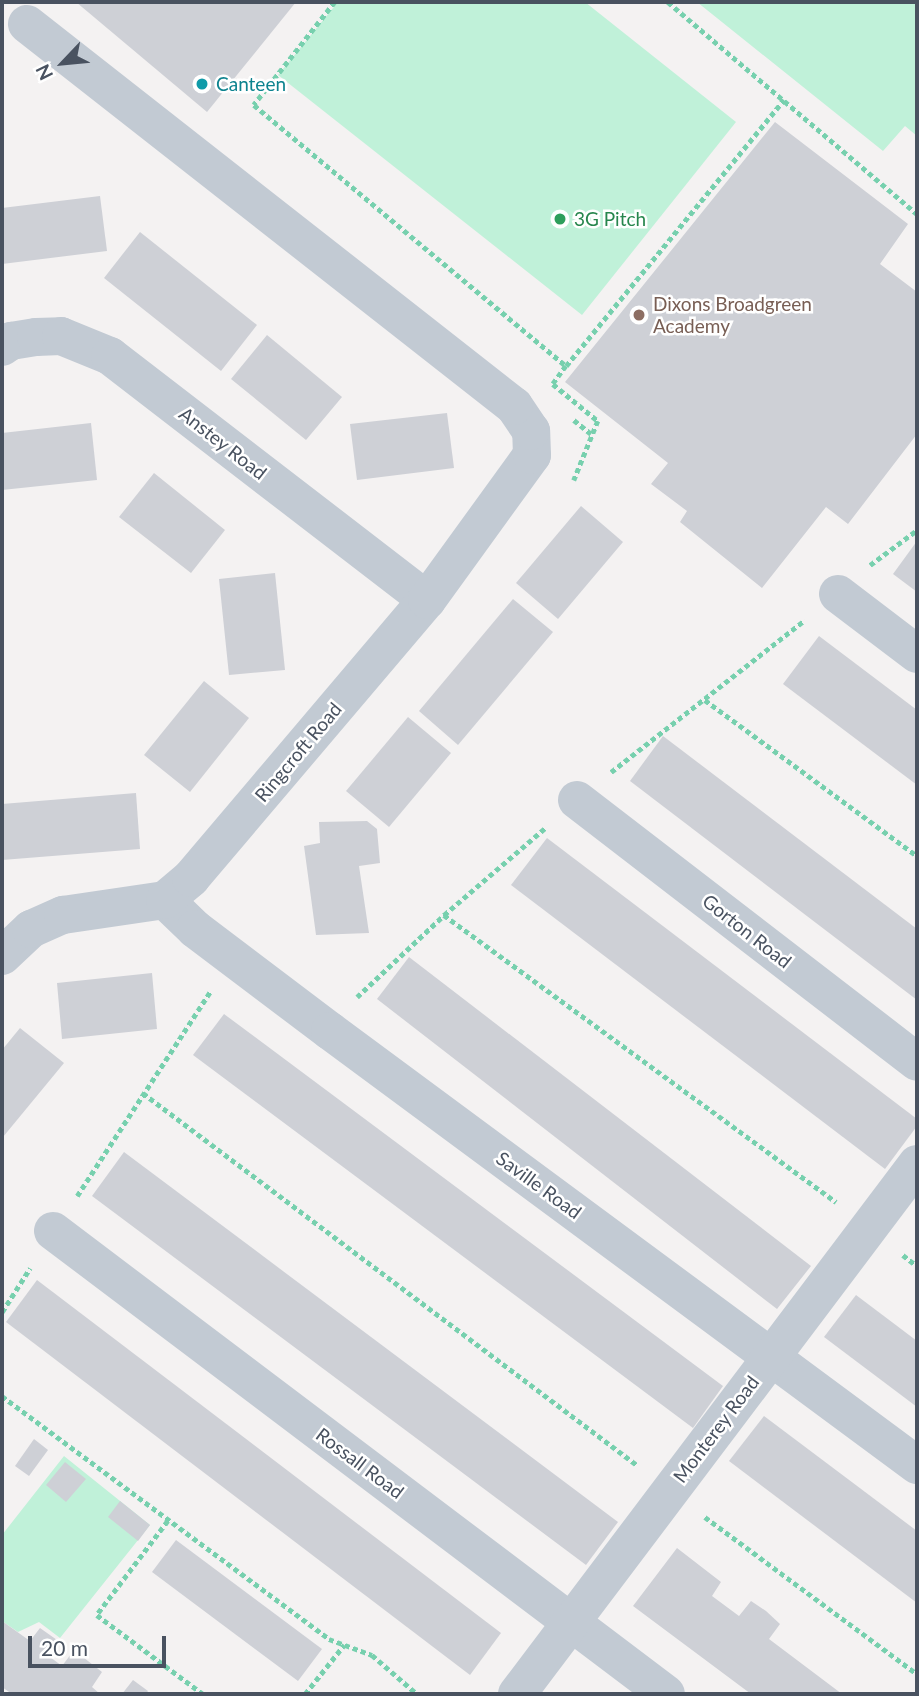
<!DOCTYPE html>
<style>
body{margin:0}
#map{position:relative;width:919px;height:1696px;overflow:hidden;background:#f4f2f2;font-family:Lato,sans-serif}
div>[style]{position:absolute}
.green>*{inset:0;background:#c0f1d9}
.building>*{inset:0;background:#ced0d6}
.path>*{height:4.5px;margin-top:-2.25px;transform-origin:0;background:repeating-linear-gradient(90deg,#77d0ae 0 5px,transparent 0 8.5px)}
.minor>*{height:38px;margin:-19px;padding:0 19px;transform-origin:19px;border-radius:19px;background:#c2cad3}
.dots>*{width:19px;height:19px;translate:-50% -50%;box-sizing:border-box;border:4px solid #fff;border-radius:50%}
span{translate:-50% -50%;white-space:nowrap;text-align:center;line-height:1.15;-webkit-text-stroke:5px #fff;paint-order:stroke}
.culture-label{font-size:19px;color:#0d838f}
.left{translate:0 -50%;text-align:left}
.leisure-label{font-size:19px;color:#27864d}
.education-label{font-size:19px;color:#785e54}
.street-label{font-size:19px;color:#495260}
.frame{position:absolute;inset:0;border:4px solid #495260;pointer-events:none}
.north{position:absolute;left:28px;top:28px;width:70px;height:70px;-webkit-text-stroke:5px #fff;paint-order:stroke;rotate:244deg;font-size:19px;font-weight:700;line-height:28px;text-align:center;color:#495260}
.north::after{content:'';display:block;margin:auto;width:24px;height:32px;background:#495260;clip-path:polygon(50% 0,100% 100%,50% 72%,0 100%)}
.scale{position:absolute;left:28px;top:1636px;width:138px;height:32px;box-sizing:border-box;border:4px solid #495260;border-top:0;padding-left:9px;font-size:21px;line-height:24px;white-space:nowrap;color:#495260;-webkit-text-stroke:5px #fff;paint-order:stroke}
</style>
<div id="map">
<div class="green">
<div style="clip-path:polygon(338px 2px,585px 2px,736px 122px,582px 315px,278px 75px)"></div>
<div style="clip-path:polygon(697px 2px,917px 2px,917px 136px,905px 126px,883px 151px)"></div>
<div style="clip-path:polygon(64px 1456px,150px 1525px,60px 1638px,39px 1622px,18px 1632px,2px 1621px,2px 1535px)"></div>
</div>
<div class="building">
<div style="clip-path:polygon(76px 2px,296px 2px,207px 112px)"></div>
<div style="clip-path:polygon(775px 122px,908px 224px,880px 264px,917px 292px,917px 434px,848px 524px,826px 507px,762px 588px,680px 522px,687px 511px,651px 484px,668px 463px,565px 382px)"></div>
<div style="clip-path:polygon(100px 196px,107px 251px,2px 264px,2px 208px)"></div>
<div style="clip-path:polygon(140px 232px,257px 325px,221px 371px,104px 278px)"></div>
<div style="clip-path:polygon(267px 335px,342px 397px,306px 440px,231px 379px)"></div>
<div style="clip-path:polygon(447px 413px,454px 468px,357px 480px,350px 424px)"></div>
<div style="clip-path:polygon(91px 423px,97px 480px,2px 490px,2px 433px)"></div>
<div style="clip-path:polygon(154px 473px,225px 530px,191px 573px,119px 517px)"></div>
<div style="clip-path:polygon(581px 506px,623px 542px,558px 619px,516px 583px)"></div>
<div style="clip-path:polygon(917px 541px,917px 592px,893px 574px)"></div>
<div style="clip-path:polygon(275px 573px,285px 670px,229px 675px,219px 579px)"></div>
<div style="clip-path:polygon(513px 599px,553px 632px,458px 745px,419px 711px)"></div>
<div style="clip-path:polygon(819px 636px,917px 710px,917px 785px,783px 684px)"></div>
<div style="clip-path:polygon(204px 681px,249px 718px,190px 792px,144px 755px)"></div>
<div style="clip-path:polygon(408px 717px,451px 753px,389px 827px,346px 791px)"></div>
<div style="clip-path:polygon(663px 736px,917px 929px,917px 1000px,630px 781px)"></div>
<div style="clip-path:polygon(136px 793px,140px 849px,2px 860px,2px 804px)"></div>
<div style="clip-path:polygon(367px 821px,377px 829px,380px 863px,359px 866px,369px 933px,316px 935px,304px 846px,320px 843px,319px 822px)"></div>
<div style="clip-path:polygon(547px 838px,917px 1119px,917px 1126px,885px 1169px,511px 885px)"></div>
<div style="clip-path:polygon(409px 957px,811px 1266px,777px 1309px,377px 999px)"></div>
<div style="clip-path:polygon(152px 973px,157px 1029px,62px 1039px,57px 983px)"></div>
<div style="clip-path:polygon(224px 1014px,723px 1386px,693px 1428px,193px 1055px)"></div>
<div style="clip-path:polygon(20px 1028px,64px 1063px,3px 1137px,2px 1050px)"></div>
<div style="clip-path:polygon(124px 1152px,618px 1522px,586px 1565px,92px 1196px)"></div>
<div style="clip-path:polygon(37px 1280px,501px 1633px,470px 1675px,6px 1322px)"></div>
<div style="clip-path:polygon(856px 1295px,917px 1341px,917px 1407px,824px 1337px)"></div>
<div style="clip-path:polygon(764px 1416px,917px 1531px,917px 1603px,729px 1461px)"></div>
<div style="clip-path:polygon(34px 1439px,48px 1450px,29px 1476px,15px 1466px)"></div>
<div style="clip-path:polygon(65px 1462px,86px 1479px,66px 1502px,46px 1485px)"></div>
<div style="clip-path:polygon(120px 1501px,150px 1525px,138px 1541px,108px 1517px)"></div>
<div style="clip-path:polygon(176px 1540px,322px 1649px,298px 1681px,152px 1572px)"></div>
<div style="clip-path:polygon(677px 1548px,721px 1582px,712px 1596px,739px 1616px,751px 1601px,766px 1611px,780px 1624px,769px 1639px,842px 1694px,751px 1694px,633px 1606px)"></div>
<div style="clip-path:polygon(2px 1621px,30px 1641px,40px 1628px,57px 1640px,46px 1654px,62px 1666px,74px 1650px,102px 1672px,92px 1687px,100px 1694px,12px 1694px,2px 1687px)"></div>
<div style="clip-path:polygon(133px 1680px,148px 1691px,146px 1694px,122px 1694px)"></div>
</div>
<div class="path">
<div style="left:335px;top:2px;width:131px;rotate:128.2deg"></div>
<div style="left:254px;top:105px;width:407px;rotate:39.9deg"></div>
<div style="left:566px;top:366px;width:22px;rotate:126deg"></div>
<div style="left:553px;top:384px;width:58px;rotate:39.4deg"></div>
<div style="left:598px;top:421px;width:64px;rotate:112.1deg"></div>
<div style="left:668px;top:2px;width:327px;rotate:40.4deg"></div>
<div style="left:566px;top:366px;width:344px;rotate:-50.7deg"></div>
<div style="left:574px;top:420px;width:22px;rotate:39deg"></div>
<div style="left:870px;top:565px;width:59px;rotate:-36.7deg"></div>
<div style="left:705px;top:700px;width:263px;rotate:36.3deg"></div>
<div style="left:611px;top:772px;width:246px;rotate:-38.1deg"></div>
<div style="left:444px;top:915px;width:486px;rotate:36.2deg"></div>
<div style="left:357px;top:997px;width:120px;rotate:-43.3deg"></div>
<div style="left:444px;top:915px;width:133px;rotate:-40.7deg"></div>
<div style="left:143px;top:1093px;width:618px;rotate:36.98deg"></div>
<div style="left:77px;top:1196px;width:244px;rotate:-56.9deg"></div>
<div style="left:903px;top:1255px;width:18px;rotate:38deg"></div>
<div style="left:2px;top:1312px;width:52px;rotate:-57.5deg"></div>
<div style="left:2px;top:1396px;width:407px;rotate:36.6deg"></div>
<div style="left:329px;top:1639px;width:46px;rotate:20.4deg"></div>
<div style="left:372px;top:1655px;width:60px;rotate:40.9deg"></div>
<div style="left:705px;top:1517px;width:264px;rotate:36.5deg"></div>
<div style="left:168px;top:1521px;width:118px;rotate:127.1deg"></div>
<div style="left:97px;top:1615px;width:132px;rotate:36.7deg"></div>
<div style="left:305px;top:1694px;width:63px;rotate:-51.5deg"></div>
</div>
<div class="minor">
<div style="left:2px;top:347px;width:11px;rotate:-34deg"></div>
<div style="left:11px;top:341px;width:25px;rotate:-9deg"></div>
<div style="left:36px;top:337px;width:25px;rotate:-2deg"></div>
<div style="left:61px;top:336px;width:53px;rotate:22.2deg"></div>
<div style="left:110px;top:356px;width:400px;rotate:37.6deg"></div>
<div style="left:838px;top:594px;width:99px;rotate:37.2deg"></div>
<div style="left:577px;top:800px;width:429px;rotate:37.6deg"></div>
<div style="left:165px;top:900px;width:42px;rotate:44deg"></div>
<div style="left:195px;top:929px;width:169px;rotate:37.1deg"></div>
<div style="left:330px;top:1031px;width:730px;rotate:36.48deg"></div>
<div style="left:2px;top:956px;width:40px;rotate:-43deg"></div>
<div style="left:31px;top:929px;width:35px;rotate:-24deg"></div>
<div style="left:63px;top:915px;width:103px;rotate:-8.4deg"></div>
<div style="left:165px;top:900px;width:34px;rotate:-40deg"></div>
<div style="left:191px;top:878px;width:365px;rotate:-49.7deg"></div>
<div style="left:427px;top:600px;width:179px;rotate:-54.1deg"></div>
<div style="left:532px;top:455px;width:24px;rotate:-92deg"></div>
<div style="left:531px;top:431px;width:30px;rotate:-124deg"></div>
<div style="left:514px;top:406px;width:619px;rotate:-141.89deg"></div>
<div style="left:53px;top:1231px;width:768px;rotate:37.06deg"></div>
<div style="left:517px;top:1694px;width:664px;rotate:-52.96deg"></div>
</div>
<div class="dots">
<div style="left:202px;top:84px;background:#0f9aa8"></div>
<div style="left:560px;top:219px;background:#2e9e5b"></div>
<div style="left:639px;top:315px;background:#8d6e63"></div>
</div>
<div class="culture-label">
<span class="left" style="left:216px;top:84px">Canteen</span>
</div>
<div class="leisure-label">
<span class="left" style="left:574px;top:219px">3G Pitch</span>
</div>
<div class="education-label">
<span class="left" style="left:653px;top:315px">Dixons Broadgreen<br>Academy</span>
</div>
<div class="street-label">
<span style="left:223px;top:443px;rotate:38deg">Anstey Road</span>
<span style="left:298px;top:752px;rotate:-50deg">Ringcroft Road</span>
<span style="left:747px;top:931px;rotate:38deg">Gorton Road</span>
<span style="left:539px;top:1185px;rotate:36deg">Saville Road</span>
<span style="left:716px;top:1429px;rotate:-53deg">Monterey Road</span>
<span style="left:360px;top:1463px;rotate:37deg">Rossall Road</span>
</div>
<div class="frame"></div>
<div class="north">N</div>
<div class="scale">20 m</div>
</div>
